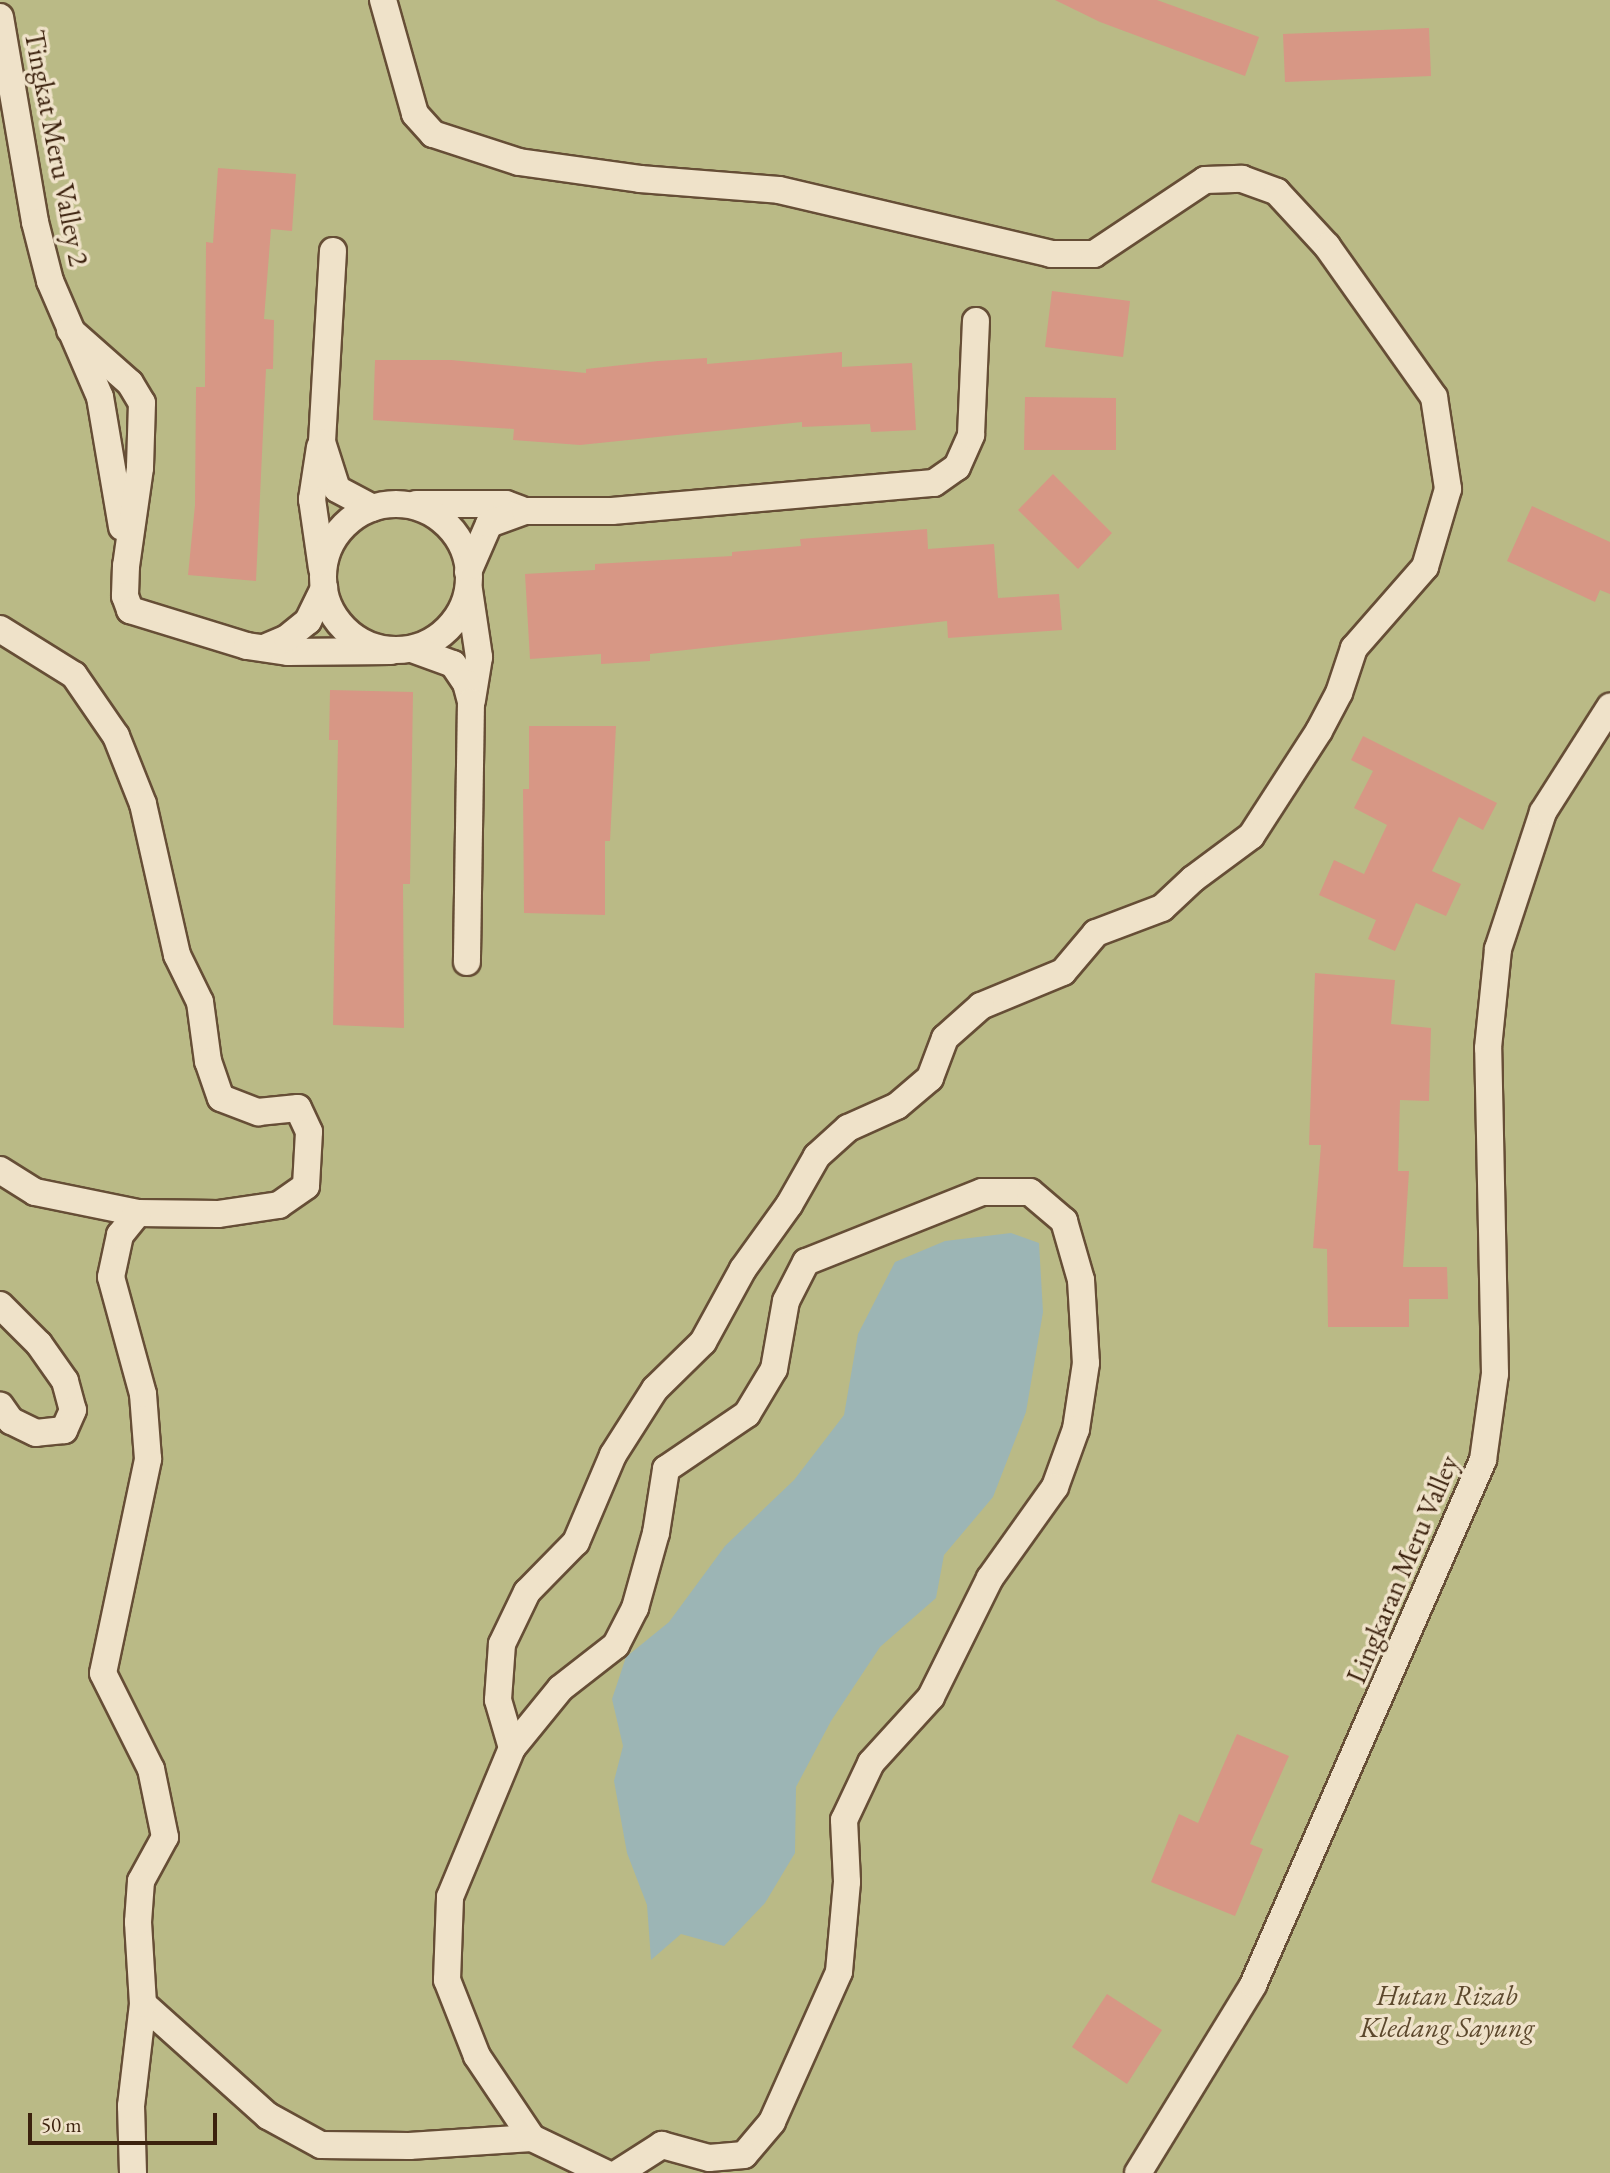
<!DOCTYPE html>
<style>
body{margin:0}
#map{position:relative;width:1610px;height:2173px;overflow:hidden;background:#e6d2ac;font-family:"EB Garamond",serif}
div>[style]{position:absolute}
.green>*{inset:0;background:#baba86}
.water>*{inset:0;background:#9cb5b5}
.building>*{inset:0;background:#d79785}
.roads{filter:drop-shadow(2px 0 #664e36) drop-shadow(-2px 0 #664e36) drop-shadow(0 2px #664e36) drop-shadow(0 -2px #664e36)}
.minor>*{height:26px;margin:-13px;padding:0 13px;transform-origin:13px;border-radius:13px;background:#efe2c9}
.minor>.ring{margin:-13px;padding:0;box-sizing:content-box;background:none;border:26px solid #efe2c9;border-radius:50%}
span{translate:-50% -50%;white-space:nowrap;text-align:center;line-height:1.15;-webkit-text-stroke:7px #efe2c9;paint-order:stroke}
.street-label{font-size:28px;color:#3c220e}
.park-label{font-size:28px;color:#5c482c;font-style:italic}
.scale{position:absolute;left:28px;top:2113px;width:189px;height:32px;box-sizing:border-box;border:4px solid #3c220e;border-top:0;padding-left:9px;font-size:21px;line-height:24px;white-space:nowrap;color:#3c220e;-webkit-text-stroke:5px #efe2c9;paint-order:stroke}
</style>
<div id="map">
<div class="green">
<div style="clip-path:polygon(0 0,1610px 0,1610px 2173px,0 2173px)"></div>
</div>
<div class="water">
<div style="clip-path:polygon(1011px 1233px,1039px 1243px,1043px 1312px,1026px 1412px,993px 1497px,944px 1555px,936px 1598px,880px 1647px,831px 1721px,796px 1787px,795px 1853px,765px 1903px,724px 1946px,681px 1934px,651px 1960px,647px 1905px,627px 1853px,614px 1781px,623px 1746px,612px 1699px,626px 1657px,669px 1622px,725px 1546px,794px 1480px,844px 1415px,858px 1334px,895px 1262px,945px 1241px)"></div>
</div>
<div class="building">
<div style="clip-path:polygon(1055px 0,1157px 0,1259px 37px,1245px 76px,1100px 22px)"></div>
<div style="clip-path:polygon(1429px 28px,1431px 76px,1285px 82px,1283px 34px)"></div>
<div style="clip-path:polygon(218px 168px,296px 174px,292px 231px,271px 229px,264px 319px,274px 320px,273px 369px,266px 369px,256px 581px,188px 575px,195px 505px,196px 387px,205px 387px,206px 242px,213px 243px)"></div>
<div style="clip-path:polygon(1052px 291px,1130px 301px,1123px 357px,1045px 347px)"></div>
<div style="clip-path:polygon(842px 352px,842px 367px,912px 363px,916px 430px,871px 432px,870px 424px,802px 427px,802px 422px,580px 445px,513px 440px,514px 429px,373px 420px,375px 360px,451px 360px,586px 373px,586px 369px,658px 361px,707px 358px,707px 364px)"></div>
<div style="clip-path:polygon(1025px 397px,1116px 398px,1116px 450px,1024px 450px)"></div>
<div style="clip-path:polygon(1053px 474px,1112px 533px,1078px 569px,1018px 510px)"></div>
<div style="clip-path:polygon(1532px 506px,1610px 542px,1610px 594px,1600px 590px,1595px 602px,1507px 561px)"></div>
<div style="clip-path:polygon(927px 529px,928px 549px,994px 544px,998px 598px,1059px 594px,1062px 630px,948px 638px,947px 621px,650px 654px,650px 661px,601px 664px,601px 654px,530px 659px,525px 574px,595px 570px,595px 564px,732px 556px,732px 552px,801px 546px,800px 539px)"></div>
<div style="clip-path:polygon(330px 690px,413px 692px,410px 884px,403px 884px,404px 1028px,333px 1025px,338px 740px,329px 740px)"></div>
<div style="clip-path:polygon(529px 726px,616px 726px,610px 841px,605px 841px,605px 915px,524px 913px,523px 789px,529px 789px)"></div>
<div style="clip-path:polygon(1363px 736px,1497px 803px,1483px 830px,1459px 817px,1432px 871px,1461px 884px,1446px 916px,1416px 903px,1395px 951px,1368px 939px,1376px 920px,1319px 895px,1334px 860px,1364px 874px,1387px 825px,1354px 808px,1373px 771px,1351px 760px)"></div>
<div style="clip-path:polygon(1315px 973px,1395px 980px,1391px 1024px,1431px 1028px,1429px 1101px,1400px 1100px,1398px 1171px,1409px 1171px,1403px 1267px,1447px 1267px,1448px 1299px,1409px 1299px,1409px 1327px,1328px 1327px,1327px 1249px,1313px 1248px,1321px 1145px,1309px 1145px)"></div>
<div style="clip-path:polygon(1237px 1734px,1289px 1756px,1250px 1844px,1263px 1849px,1235px 1916px,1151px 1882px,1179px 1814px,1198px 1823px)"></div>
<div style="clip-path:polygon(1107px 1994px,1162px 2030px,1127px 2084px,1072px 2047px)"></div>
</div>
<div class="roads">
<div class="minor">
<div style="left:383px;top:0;width:118px;rotate:74.3deg"></div>
<div style="left:415px;top:114px;width:27px;rotate:48deg"></div>
<div style="left:433px;top:134px;width:90px;rotate:18deg"></div>
<div style="left:519px;top:162px;width:122px;rotate:8deg"></div>
<div style="left:640px;top:179px;width:139px;rotate:4.5deg"></div>
<div style="left:779px;top:190px;width:279px;rotate:13.2deg"></div>
<div style="left:1051px;top:254px;width:43px"></div>
<div style="left:1094px;top:254px;width:133px;rotate:-33.7deg"></div>
<div style="left:1205px;top:180px;width:37px;rotate:-2deg"></div>
<div style="left:1242px;top:179px;width:37px;rotate:20deg"></div>
<div style="left:1277px;top:192px;width:74px;rotate:47.2deg"></div>
<div style="left:1327px;top:246px;width:185px;rotate:54.7deg"></div>
<div style="left:1434px;top:397px;width:93px;rotate:81.3deg"></div>
<div style="left:1448px;top:489px;width:81px;rotate:106.4deg"></div>
<div style="left:1425px;top:567px;width:108px;rotate:131.2deg"></div>
<div style="left:1354px;top:648px;width:47px;rotate:108.4deg"></div>
<div style="left:1339px;top:693px;width:43px;rotate:117.8deg"></div>
<div style="left:1319px;top:731px;width:125px;rotate:122.9deg"></div>
<div style="left:1251px;top:836px;width:72px;rotate:143.4deg"></div>
<div style="left:1193px;top:879px;width:42px;rotate:136.9deg"></div>
<div style="left:1162px;top:908px;width:71px;rotate:159.3deg"></div>
<div style="left:1096px;top:933px;width:51px;rotate:130.2deg"></div>
<div style="left:1063px;top:972px;width:89px;rotate:157.5deg"></div>
<div style="left:981px;top:1006px;width:48px;rotate:138.4deg"></div>
<div style="left:945px;top:1038px;width:43px;rotate:110.6deg"></div>
<div style="left:930px;top:1078px;width:43px;rotate:139.7deg"></div>
<div style="left:897px;top:1106px;width:54px;rotate:155.8deg"></div>
<div style="left:848px;top:1128px;width:42px;rotate:137.9deg"></div>
<div style="left:817px;top:1156px;width:56px;rotate:119.7deg"></div>
<div style="left:789px;top:1205px;width:79px;rotate:125.7deg"></div>
<div style="left:743px;top:1269px;width:83px;rotate:118.7deg"></div>
<div style="left:703px;top:1342px;width:67px;rotate:135.6deg"></div>
<div style="left:655px;top:1389px;width:78px;rotate:122.5deg"></div>
<div style="left:613px;top:1455px;width:95px;rotate:113deg"></div>
<div style="left:576px;top:1542px;width:70px;rotate:134.4deg"></div>
<div style="left:527px;top:1592px;width:58px;rotate:115.7deg"></div>
<div style="left:502px;top:1644px;width:56px;rotate:94.1deg"></div>
<div style="left:498px;top:1700px;width:50px;rotate:73.7deg"></div>
<div style="left:0;top:17px;width:208px;rotate:80.3deg"></div>
<div style="left:35px;top:222px;width:61px;rotate:75.7deg"></div>
<div style="left:50px;top:281px;width:126px;rotate:66.7deg"></div>
<div style="left:100px;top:397px;width:132px;rotate:80.4deg"></div>
<div style="left:333px;top:251px;width:191px;rotate:93.3deg"></div>
<div style="left:322px;top:442px;width:49px;rotate:72.3deg"></div>
<div style="left:337px;top:489px;width:40px;rotate:28deg"></div>
<div style="left:70px;top:330px;width:80px;rotate:41.5deg"></div>
<div style="left:130px;top:383px;width:23px;rotate:59deg"></div>
<div style="left:142px;top:403px;width:65px;rotate:91.8deg"></div>
<div style="left:140px;top:468px;width:99px;rotate:98.1deg"></div>
<div style="left:126px;top:566px;width:30px;rotate:92deg"></div>
<div style="left:125px;top:596px;width:15px;rotate:70deg"></div>
<div style="left:130px;top:610px;width:122px;rotate:17.1deg"></div>
<div style="left:247px;top:646px;width:41px;rotate:8.3deg"></div>
<div style="left:288px;top:652px;width:103px;rotate:-0.6deg"></div>
<div style="left:320px;top:447px;width:53px;rotate:98.7deg"></div>
<div style="left:312px;top:499px;width:70px;rotate:81.8deg"></div>
<div style="left:416px;top:504px;width:90px"></div>
<div style="left:506px;top:504px;width:15px;rotate:20deg"></div>
<div class="ring" style="left:323px;top:504px;width:120px;height:120px"></div>
<div style="left:468px;top:572px;width:52px;rotate:-66.4deg"></div>
<div style="left:489px;top:524px;width:38px;rotate:-20deg"></div>
<div style="left:525px;top:511px;width:87px"></div>
<div style="left:612px;top:511px;width:323px;rotate:-5deg"></div>
<div style="left:934px;top:483px;width:28px;rotate:-35deg"></div>
<div style="left:957px;top:467px;width:35px;rotate:-66deg"></div>
<div style="left:971px;top:435px;width:114px;rotate:-87.5deg"></div>
<div style="left:469px;top:590px;width:68px;rotate:81.5deg"></div>
<div style="left:479px;top:657px;width:44px;rotate:99.2deg"></div>
<div style="left:0;top:629px;width:87px;rotate:31.9deg"></div>
<div style="left:74px;top:675px;width:74px;rotate:55.5deg"></div>
<div style="left:116px;top:736px;width:73px;rotate:68.3deg"></div>
<div style="left:143px;top:804px;width:155px;rotate:77.3deg"></div>
<div style="left:177px;top:955px;width:52px;rotate:63.9deg"></div>
<div style="left:200px;top:1002px;width:60px;rotate:82.3deg"></div>
<div style="left:208px;top:1061px;width:39px;rotate:71deg"></div>
<div style="left:221px;top:1098px;width:40px;rotate:21deg"></div>
<div style="left:258px;top:1112px;width:40px;rotate:-5.7deg"></div>
<div style="left:298px;top:1108px;width:26px;rotate:65deg"></div>
<div style="left:309px;top:1132px;width:54px;rotate:93.2deg"></div>
<div style="left:306px;top:1186px;width:33px;rotate:145deg"></div>
<div style="left:279px;top:1205px;width:62px;rotate:171.6deg"></div>
<div style="left:218px;top:1214px;width:80px;rotate:-179.3deg"></div>
<div style="left:138px;top:1213px;width:105px;rotate:-168.5deg"></div>
<div style="left:35px;top:1192px;width:41px;rotate:-147.8deg"></div>
<div style="left:264px;top:648px;width:25px;rotate:-23deg"></div>
<div style="left:287px;top:638px;width:27px;rotate:-39deg"></div>
<div style="left:308px;top:621px;width:37px;rotate:-64deg"></div>
<div style="left:412px;top:649px;width:44px;rotate:20.1deg"></div>
<div style="left:453px;top:664px;width:23px;rotate:56deg"></div>
<div style="left:466px;top:683px;width:20px;rotate:75deg"></div>
<div style="left:471px;top:702px;width:260px;rotate:90.9deg"></div>
<div style="left:0;top:1305px;width:55px;rotate:45deg"></div>
<div style="left:39px;top:1344px;width:45px;rotate:54.9deg"></div>
<div style="left:65px;top:1381px;width:30px;rotate:75deg"></div>
<div style="left:73px;top:1410px;width:22px;rotate:114deg"></div>
<div style="left:64px;top:1430px;width:28px;rotate:174deg"></div>
<div style="left:36px;top:1433px;width:28px;rotate:-154deg"></div>
<div style="left:11px;top:1421px;width:19px;rotate:-125deg"></div>
<div style="left:143px;top:2004px;width:168px;rotate:41.9deg"></div>
<div style="left:268px;top:2116px;width:60px;rotate:28.7deg"></div>
<div style="left:321px;top:2145px;width:88px;rotate:0.7deg"></div>
<div style="left:409px;top:2146px;width:123px;rotate:-3.7deg"></div>
<div style="left:532px;top:2138px;width:81px;rotate:25.6deg"></div>
<div style="left:532px;top:2138px;width:99px;rotate:-123.9deg"></div>
<div style="left:477px;top:2056px;width:82px;rotate:-111.5deg"></div>
<div style="left:447px;top:1980px;width:83px;rotate:-87.9deg"></div>
<div style="left:450px;top:1897px;width:161px;rotate:-67.4deg"></div>
<div style="left:512px;top:1748px;width:77px;rotate:-50.8deg"></div>
<div style="left:561px;top:1688px;width:70px;rotate:-38deg"></div>
<div style="left:616px;top:1645px;width:42px;rotate:-62.8deg"></div>
<div style="left:635px;top:1608px;width:78px;rotate:-74.4deg"></div>
<div style="left:656px;top:1533px;width:65px;rotate:-81.1deg"></div>
<div style="left:666px;top:1469px;width:98px;rotate:-34.2deg"></div>
<div style="left:747px;top:1414px;width:52px;rotate:-59deg"></div>
<div style="left:774px;top:1369px;width:69px;rotate:-80deg"></div>
<div style="left:786px;top:1301px;width:44px;rotate:-62.9deg"></div>
<div style="left:806px;top:1262px;width:189px;rotate:-21.7deg"></div>
<div style="left:982px;top:1192px;width:48px"></div>
<div style="left:1030px;top:1192px;width:45px;rotate:40.5deg"></div>
<div style="left:1064px;top:1221px;width:61px;rotate:73.9deg"></div>
<div style="left:1081px;top:1280px;width:83px;rotate:86.6deg"></div>
<div style="left:1086px;top:1363px;width:67px;rotate:98.6deg"></div>
<div style="left:1076px;top:1429px;width:62px;rotate:109.9deg"></div>
<div style="left:1055px;top:1487px;width:112px;rotate:125.5deg"></div>
<div style="left:990px;top:1578px;width:133px;rotate:116.4deg"></div>
<div style="left:931px;top:1697px;width:89px;rotate:132.3deg"></div>
<div style="left:871px;top:1763px;width:63px;rotate:115.3deg"></div>
<div style="left:844px;top:1820px;width:62px;rotate:87.2deg"></div>
<div style="left:847px;top:1882px;width:90px;rotate:95.1deg"></div>
<div style="left:839px;top:1972px;width:164px;rotate:114.1deg"></div>
<div style="left:772px;top:2122px;width:43px;rotate:130.3deg"></div>
<div style="left:744px;top:2155px;width:35px;rotate:175deg"></div>
<div style="left:709px;top:2158px;width:49px;rotate:-164.5deg"></div>
<div style="left:662px;top:2145px;width:52px;rotate:147.5deg"></div>
<div style="left:133px;top:2173px;width:67px;rotate:-91.7deg"></div>
<div style="left:131px;top:2106px;width:103px;rotate:-83.3deg"></div>
<div style="left:143px;top:2004px;width:82px;rotate:-93.5deg"></div>
<div style="left:138px;top:1922px;width:41px;rotate:-85.8deg"></div>
<div style="left:141px;top:1881px;width:50px;rotate:-61.4deg"></div>
<div style="left:165px;top:1837px;width:69px;rotate:-101.6deg"></div>
<div style="left:151px;top:1769px;width:107px;rotate:-116.6deg"></div>
<div style="left:103px;top:1673px;width:219px;rotate:-78.1deg"></div>
<div style="left:148px;top:1459px;width:65px;rotate:-94.4deg"></div>
<div style="left:143px;top:1394px;width:121px;rotate:-105.3deg"></div>
<div style="left:111px;top:1277px;width:43px;rotate:-77.9deg"></div>
<div style="left:120px;top:1235px;width:28px;rotate:-51deg"></div>
<div style="left:1138px;top:2173px;width:220px;rotate:-58.5deg"></div>
<div style="left:1253px;top:1985px;width:573px;rotate:-66.34deg"></div>
<div style="left:1483px;top:1460px;width:87px;rotate:-82.1deg"></div>
<div style="left:1495px;top:1374px;width:326px;rotate:-91.2deg"></div>
<div style="left:1488px;top:1048px;width:100px;rotate:-84.2deg"></div>
<div style="left:1498px;top:949px;width:144px;rotate:-71.8deg"></div>
<div style="left:1543px;top:812px;width:125px;rotate:-57.5deg"></div>
</div>
</div>
<div class="street-label">
<span style="left:57px;top:148px;rotate:79deg">Tingkat Meru Valley 2</span>
<span style="left:1402px;top:1569px;rotate:-67deg">Lingkaran Meru Valley</span>
</div>
<div class="park-label">
<span style="left:1447px;top:2011px">Hutan Rizab<br>Kledang Sayung</span>
</div>
<div class="scale">50 m</div>
</div>
